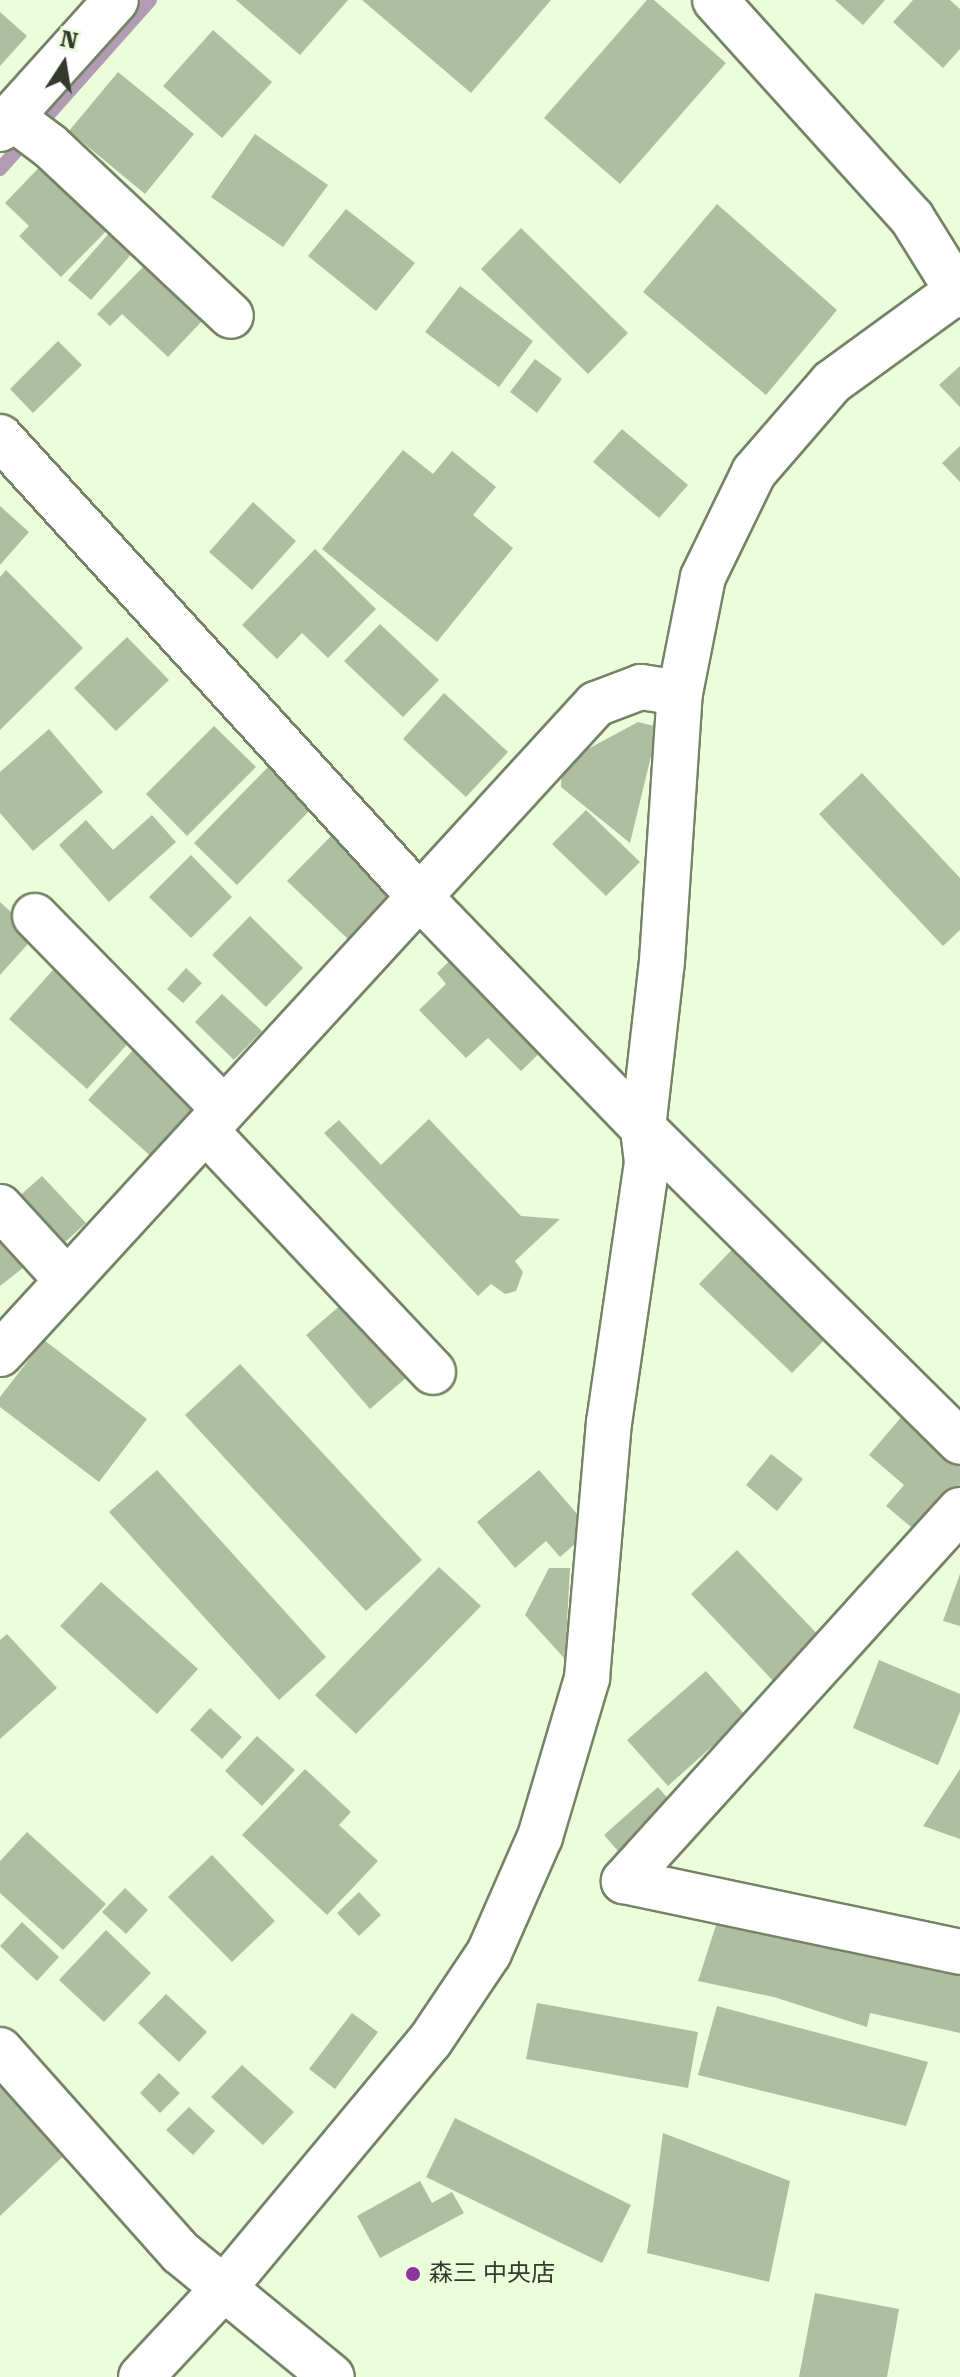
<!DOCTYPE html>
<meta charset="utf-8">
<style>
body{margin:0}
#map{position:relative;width:960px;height:2377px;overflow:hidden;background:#ecfddc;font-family:"Roboto Serif","Noto Sans JP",serif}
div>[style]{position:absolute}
.stream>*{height:14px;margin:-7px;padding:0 7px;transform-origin:7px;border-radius:7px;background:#b19cb4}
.building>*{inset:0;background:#afbda1}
.roads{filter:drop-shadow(2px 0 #758366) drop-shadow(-2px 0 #758366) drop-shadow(0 2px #758366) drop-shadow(0 -2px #758366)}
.street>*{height:44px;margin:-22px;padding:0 22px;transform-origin:22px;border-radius:22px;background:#fff}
.secondary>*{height:44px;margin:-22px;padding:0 22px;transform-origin:22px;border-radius:22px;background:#fff}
.dots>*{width:22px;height:22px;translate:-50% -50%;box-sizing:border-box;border:4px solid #ecfddc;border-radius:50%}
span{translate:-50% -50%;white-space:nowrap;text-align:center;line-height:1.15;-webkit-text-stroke:8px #ecfddc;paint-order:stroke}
.poi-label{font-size:24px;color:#33392d}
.left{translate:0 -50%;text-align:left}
.north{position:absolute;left:24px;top:24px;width:80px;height:80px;-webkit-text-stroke:6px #ecfddc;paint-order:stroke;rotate:12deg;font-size:22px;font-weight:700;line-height:32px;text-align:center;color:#33392d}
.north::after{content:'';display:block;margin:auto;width:28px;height:36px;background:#33392d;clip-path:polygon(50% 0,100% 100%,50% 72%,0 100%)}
</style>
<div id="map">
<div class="stream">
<div style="left:0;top:169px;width:226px;rotate:-48.4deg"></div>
</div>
<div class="building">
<div style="clip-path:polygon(236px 0,348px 0,300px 55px)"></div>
<div style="clip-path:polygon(362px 0,551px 0,471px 93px)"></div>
<div style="clip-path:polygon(647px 0,654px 0,726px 63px,620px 184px,544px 118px)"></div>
<div style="clip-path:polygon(835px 0,885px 0,863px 25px)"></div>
<div style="clip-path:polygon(913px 0,950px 0,960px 9px,960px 49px,943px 68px,893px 22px)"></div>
<div style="clip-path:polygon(0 12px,27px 36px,0 66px)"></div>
<div style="clip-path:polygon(213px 30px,272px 82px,222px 138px,163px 86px)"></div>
<div style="clip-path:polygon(118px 72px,194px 134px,145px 194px,69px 131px)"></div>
<div style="clip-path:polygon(255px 134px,328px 185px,283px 247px,211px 197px)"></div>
<div style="clip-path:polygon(50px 156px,117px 220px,61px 277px,19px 236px,29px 226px,5px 203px)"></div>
<div style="clip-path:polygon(717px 204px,837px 310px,766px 395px,643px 292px)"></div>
<div style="clip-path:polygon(346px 209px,415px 263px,376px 311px,308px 256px)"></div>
<div style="clip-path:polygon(521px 228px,628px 333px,588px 374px,481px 269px)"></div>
<div style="clip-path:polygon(112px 230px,135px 250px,91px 300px,68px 280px)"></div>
<div style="clip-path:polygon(145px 265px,203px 320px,168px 357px,122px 314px,110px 326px,97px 314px)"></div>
<div style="clip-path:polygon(460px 286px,533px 341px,499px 387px,425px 332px)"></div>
<div style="clip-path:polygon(58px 341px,82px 365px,33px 413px,10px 389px)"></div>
<div style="clip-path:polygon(535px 359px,562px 379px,537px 413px,510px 392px)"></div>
<div style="clip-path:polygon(960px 366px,960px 407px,939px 385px)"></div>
<div style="clip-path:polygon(622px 429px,688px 485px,659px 518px,593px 462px)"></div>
<div style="clip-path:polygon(960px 446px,960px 482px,942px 463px)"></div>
<div style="clip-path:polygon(403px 450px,433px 474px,452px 451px,496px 487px,473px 515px,513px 548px,437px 642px,322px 549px)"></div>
<div style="clip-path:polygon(253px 502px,296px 541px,252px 590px,209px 552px)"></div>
<div style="clip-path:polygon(0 506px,29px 532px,0 565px)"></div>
<div style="clip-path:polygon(315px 549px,376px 609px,328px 658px,302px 633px,277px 659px,242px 625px)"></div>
<div style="clip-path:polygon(6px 570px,83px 648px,0 730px,0 577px)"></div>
<div style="clip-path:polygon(380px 624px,439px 680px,403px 717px,344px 661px)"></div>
<div style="clip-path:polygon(127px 637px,169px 680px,116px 731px,74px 688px)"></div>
<div style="clip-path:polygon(444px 693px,508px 752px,466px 797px,403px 739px)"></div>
<div style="clip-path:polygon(638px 722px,658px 727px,630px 843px,561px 787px,562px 763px)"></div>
<div style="clip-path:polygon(214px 726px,256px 767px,187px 836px,146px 794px)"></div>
<div style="clip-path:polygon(49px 729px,103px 792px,33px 851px,0 813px,0 772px)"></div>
<div style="clip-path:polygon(269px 766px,312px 808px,237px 885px,194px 843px)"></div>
<div style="clip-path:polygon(862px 773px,960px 878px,960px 930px,943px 946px,819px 814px)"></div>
<div style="clip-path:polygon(586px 810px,640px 862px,606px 896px,552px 844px)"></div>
<div style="clip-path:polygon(152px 815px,176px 842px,109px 902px,59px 845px,86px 820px,113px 850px)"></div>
<div style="clip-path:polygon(334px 833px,397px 894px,350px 941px,287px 881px)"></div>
<div style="clip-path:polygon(191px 855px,232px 897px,191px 938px,149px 897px)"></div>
<div style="clip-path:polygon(0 902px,36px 935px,0 975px)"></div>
<div style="clip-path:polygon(250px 916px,303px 968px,266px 1007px,212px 955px)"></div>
<div style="clip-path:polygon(458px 953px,549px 1044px,521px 1071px,488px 1038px,466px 1058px,419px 1010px,446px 984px,437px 973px)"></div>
<div style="clip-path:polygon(186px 968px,202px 983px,183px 1003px,167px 989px)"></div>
<div style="clip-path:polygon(53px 970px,131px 1040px,87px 1089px,9px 1019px)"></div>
<div style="clip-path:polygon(222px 994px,262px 1031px,234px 1060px,195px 1022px)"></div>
<div style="clip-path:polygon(133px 1050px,200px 1110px,155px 1160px,88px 1100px)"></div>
<div style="clip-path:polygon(429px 1119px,521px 1216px,560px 1219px,515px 1261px,523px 1272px,516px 1291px,505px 1294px,491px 1284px,478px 1296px,324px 1133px,339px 1120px,381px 1165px)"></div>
<div style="clip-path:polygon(42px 1176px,86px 1223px,52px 1254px,8px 1206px)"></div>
<div style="clip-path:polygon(0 1208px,38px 1256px,0 1286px)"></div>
<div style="clip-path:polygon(742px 1239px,835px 1329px,792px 1373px,699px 1284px)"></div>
<div style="clip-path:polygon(350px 1297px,414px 1371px,370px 1409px,306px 1335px)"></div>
<div style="clip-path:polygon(44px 1340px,147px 1419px,99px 1482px,0 1407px,0 1397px)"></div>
<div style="clip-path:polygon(240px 1364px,422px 1560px,366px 1611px,185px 1415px)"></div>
<div style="clip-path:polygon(903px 1415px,960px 1462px,960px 1495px,923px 1537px,886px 1506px,904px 1485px,869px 1455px)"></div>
<div style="clip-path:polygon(771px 1454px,803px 1479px,777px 1511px,746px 1485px)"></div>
<div style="clip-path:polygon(157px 1470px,326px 1657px,279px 1700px,109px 1512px)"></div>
<div style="clip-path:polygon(539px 1470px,591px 1530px,560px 1557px,546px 1541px,515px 1568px,477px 1522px)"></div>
<div style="clip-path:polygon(737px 1550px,824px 1641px,777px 1685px,691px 1594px)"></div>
<div style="clip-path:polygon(439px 1567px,481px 1606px,356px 1734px,315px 1695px)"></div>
<div style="clip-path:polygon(549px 1568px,570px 1568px,565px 1659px,525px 1615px)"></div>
<div style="clip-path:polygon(960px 1574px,960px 1626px,943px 1621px)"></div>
<div style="clip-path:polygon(101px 1582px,198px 1669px,157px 1714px,60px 1626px)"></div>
<div style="clip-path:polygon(7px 1634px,57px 1688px,0 1739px,0 1640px)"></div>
<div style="clip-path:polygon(879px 1660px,960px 1694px,960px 1712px,938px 1765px,853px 1728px)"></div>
<div style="clip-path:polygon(706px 1671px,746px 1716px,668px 1786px,627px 1740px)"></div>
<div style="clip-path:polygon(210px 1708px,242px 1737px,222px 1759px,190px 1730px)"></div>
<div style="clip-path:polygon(257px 1736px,295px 1770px,262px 1806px,225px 1771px)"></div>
<div style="clip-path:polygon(305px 1769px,351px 1812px,339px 1825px,378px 1861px,327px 1915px,242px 1835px)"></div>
<div style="clip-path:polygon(960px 1769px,960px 1839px,923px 1826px)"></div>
<div style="clip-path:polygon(658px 1787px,678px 1810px,624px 1858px,604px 1835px)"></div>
<div style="clip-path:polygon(27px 1832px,106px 1904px,63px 1950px,0 1893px,0 1861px)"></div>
<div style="clip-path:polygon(212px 1855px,275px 1921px,232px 1962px,168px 1897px)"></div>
<div style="clip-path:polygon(125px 1888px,148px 1910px,126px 1934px,102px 1912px)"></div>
<div style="clip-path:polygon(359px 1892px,381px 1915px,359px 1936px,337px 1913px)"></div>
<div style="clip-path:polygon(718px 1919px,960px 1969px,960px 2033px,870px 2013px,867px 2027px,774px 1997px,698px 1981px)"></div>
<div style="clip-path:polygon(22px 1922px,59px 1957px,37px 1981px,0 1946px)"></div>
<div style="clip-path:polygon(106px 1930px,151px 1973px,104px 2022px,59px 1980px)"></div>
<div style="clip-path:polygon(166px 1994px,207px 2032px,179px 2062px,138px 2023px)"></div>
<div style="clip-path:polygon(537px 2003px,698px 2032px,688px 2088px,526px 2059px)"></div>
<div style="clip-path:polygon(717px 2006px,928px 2062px,906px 2126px,698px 2075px)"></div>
<div style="clip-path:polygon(352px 2013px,378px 2032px,335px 2089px,309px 2069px)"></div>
<div style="clip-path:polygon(242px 2065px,294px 2112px,263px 2145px,211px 2097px)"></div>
<div style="clip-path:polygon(0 2066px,75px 2145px,0 2216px)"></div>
<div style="clip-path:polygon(159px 2073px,180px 2093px,160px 2113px,140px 2093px)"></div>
<div style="clip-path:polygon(189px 2107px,215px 2131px,193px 2155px,166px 2130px)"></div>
<div style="clip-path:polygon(455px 2118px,631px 2205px,602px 2263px,426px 2177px)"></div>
<div style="clip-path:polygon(663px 2133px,790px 2181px,769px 2282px,647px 2253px)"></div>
<div style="clip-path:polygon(420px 2181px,432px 2203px,452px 2192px,464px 2213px,380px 2258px,357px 2216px)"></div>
<div style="clip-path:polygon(815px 2293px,899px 2309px,887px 2377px,799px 2377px)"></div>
</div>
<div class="roads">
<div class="street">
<div style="left:11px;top:117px;width:49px;rotate:36.6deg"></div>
<div style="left:50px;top:146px;width:248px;rotate:43.2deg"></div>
<div style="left:0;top:129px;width:173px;rotate:-48deg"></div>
<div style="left:0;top:437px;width:621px;rotate:47.61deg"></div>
<div style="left:419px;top:896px;width:322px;rotate:46deg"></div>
<div style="left:643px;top:1128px;width:446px;rotate:44.7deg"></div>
<div style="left:35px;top:916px;width:270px;rotate:45.6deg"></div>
<div style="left:206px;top:1131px;width:331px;rotate:46.7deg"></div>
<div style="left:0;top:1207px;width:98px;rotate:47.5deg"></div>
<div style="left:0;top:1354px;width:882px;rotate:-47.48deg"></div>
<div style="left:596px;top:704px;width:48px;rotate:-20.7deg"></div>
<div style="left:641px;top:687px;width:39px;rotate:9deg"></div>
<div style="left:960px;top:1510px;width:501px;rotate:132.17deg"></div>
<div style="left:624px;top:1881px;width:343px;rotate:11.9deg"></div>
</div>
<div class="secondary">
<div style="left:715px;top:0;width:294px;rotate:47.9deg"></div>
<div style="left:912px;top:218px;width:91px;rotate:58.1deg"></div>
<div style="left:0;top:2050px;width:272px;rotate:48.3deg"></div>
<div style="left:181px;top:2253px;width:195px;rotate:39.4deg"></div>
<div style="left:141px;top:2377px;width:122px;rotate:-47deg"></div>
<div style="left:224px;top:2288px;width:322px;rotate:-50.2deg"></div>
<div style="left:430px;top:2041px;width:106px;rotate:-56.2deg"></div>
<div style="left:489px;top:1953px;width:127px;rotate:-66.3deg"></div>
<div style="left:540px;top:1837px;width:166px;rotate:-73.5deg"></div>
<div style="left:587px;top:1678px;width:256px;rotate:-85.1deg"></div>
<div style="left:609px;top:1423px;width:264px;rotate:-81.7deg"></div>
<div style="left:647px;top:1162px;width:34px;rotate:-97deg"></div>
<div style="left:643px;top:1128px;width:168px;rotate:-83.5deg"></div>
<div style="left:662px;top:961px;width:269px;rotate:-86.2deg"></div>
<div style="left:680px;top:693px;width:118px;rotate:-78.8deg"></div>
<div style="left:703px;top:577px;width:117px;rotate:-64.1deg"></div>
<div style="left:754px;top:472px;width:119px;rotate:-49.1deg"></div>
<div style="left:832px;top:382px;width:153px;rotate:-36deg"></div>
</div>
</div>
<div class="dots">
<div style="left:413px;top:2274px;background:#8e339f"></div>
</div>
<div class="poi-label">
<span class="left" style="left:429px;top:2274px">森三 中央店</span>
</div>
<div class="north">N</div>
</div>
